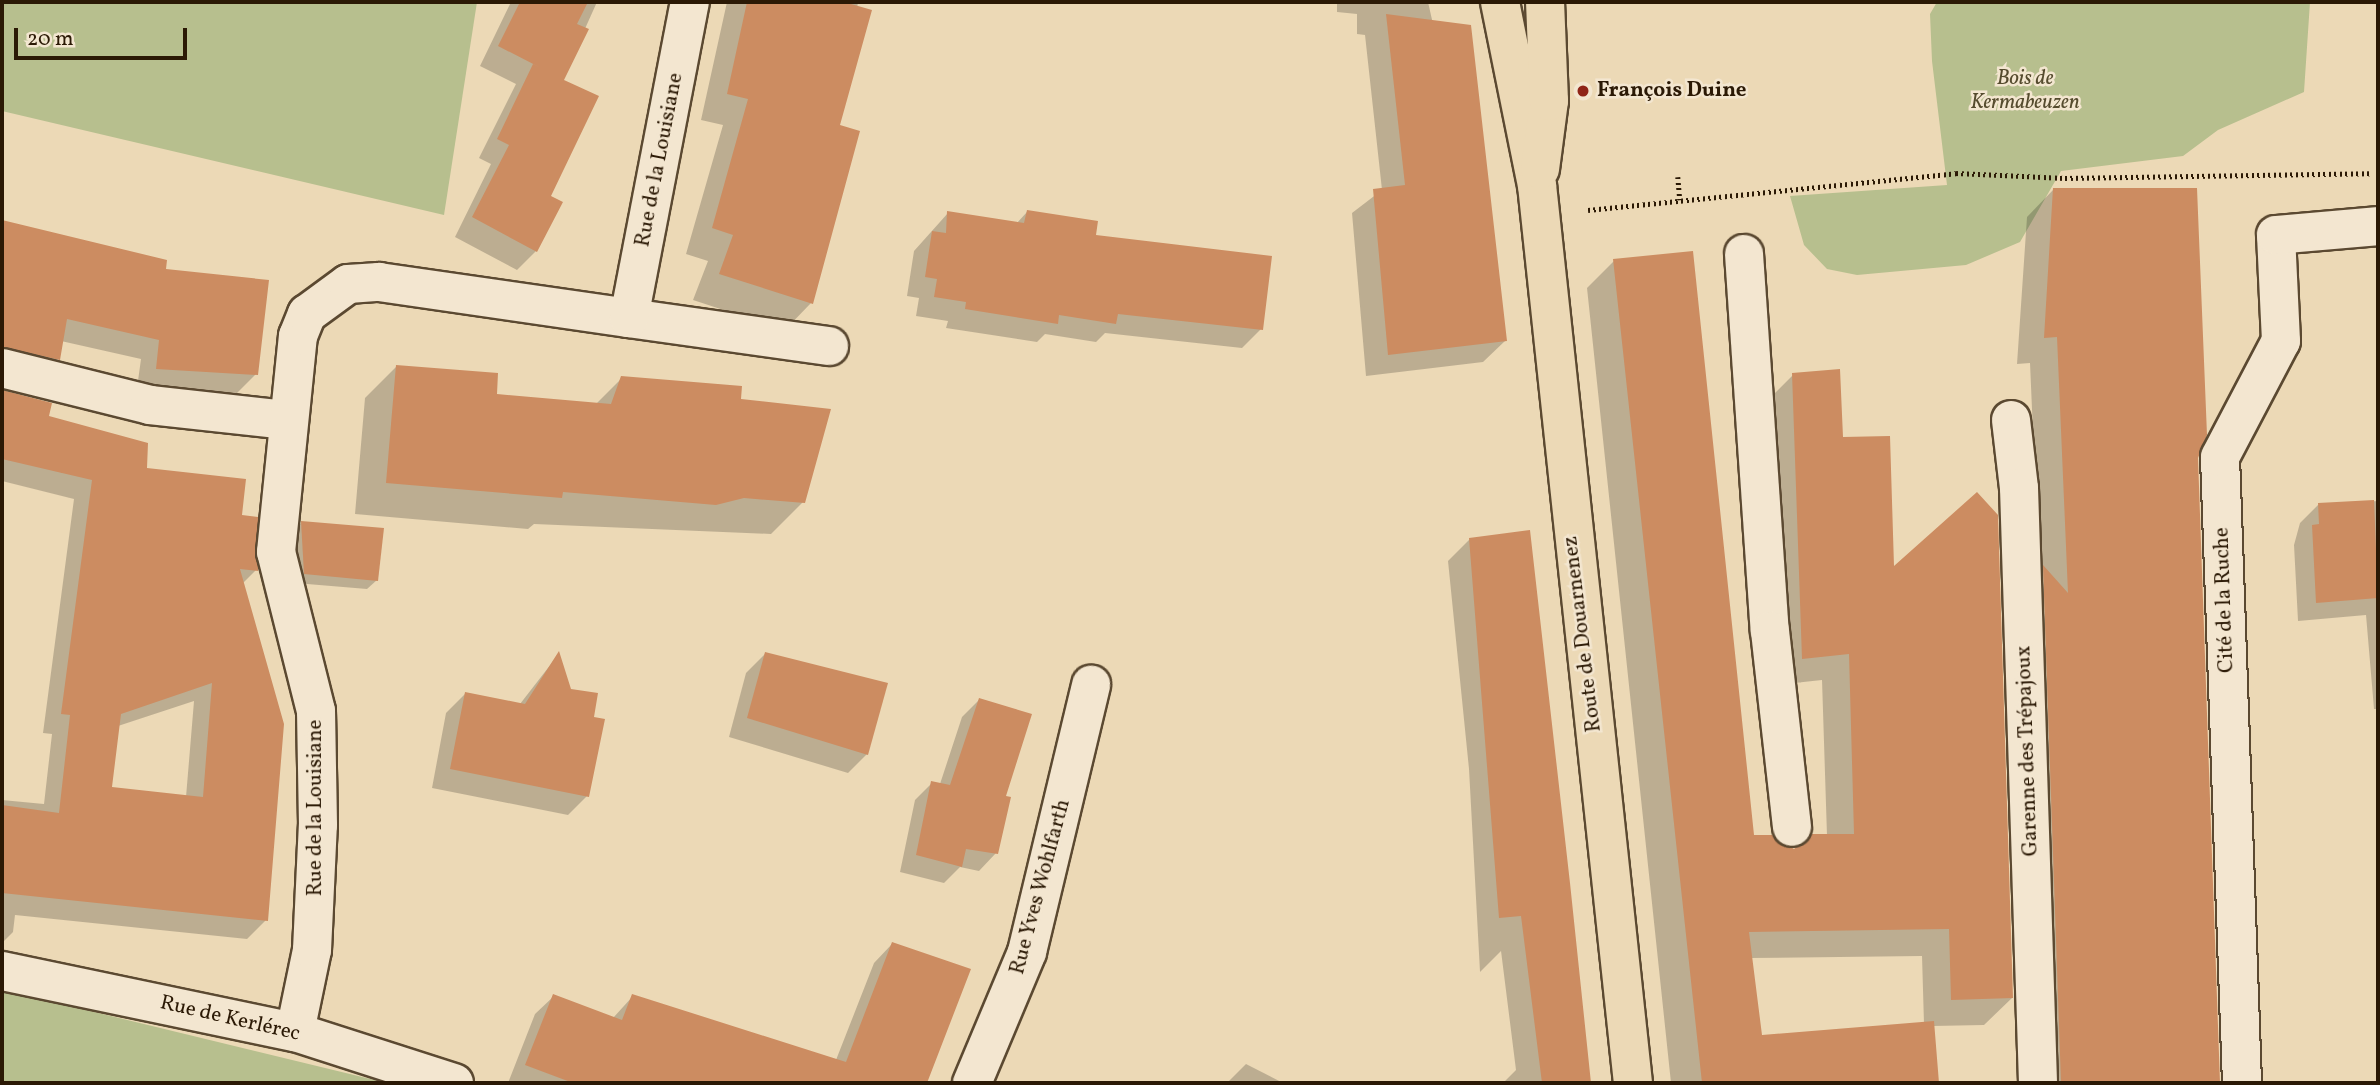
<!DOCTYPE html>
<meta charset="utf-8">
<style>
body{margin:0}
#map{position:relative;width:2380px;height:1085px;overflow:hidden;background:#ecd9b6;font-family:Vollkorn,serif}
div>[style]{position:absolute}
.green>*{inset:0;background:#b7bf8e}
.shadow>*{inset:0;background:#0003}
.building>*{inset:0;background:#cc8c61}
.path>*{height:4.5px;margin-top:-2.25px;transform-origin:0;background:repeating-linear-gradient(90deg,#2b1905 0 2px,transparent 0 5.5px)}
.roads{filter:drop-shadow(2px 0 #5b4931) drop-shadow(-2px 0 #5b4931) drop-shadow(0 2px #5b4931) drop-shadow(0 -2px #5b4931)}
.minor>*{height:38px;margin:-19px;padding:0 19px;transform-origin:19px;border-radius:19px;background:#f3e6d0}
.major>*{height:38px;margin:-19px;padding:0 19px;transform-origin:19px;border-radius:19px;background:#ecd9b6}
.dots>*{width:19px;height:19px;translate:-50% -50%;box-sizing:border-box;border:4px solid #f3e6d0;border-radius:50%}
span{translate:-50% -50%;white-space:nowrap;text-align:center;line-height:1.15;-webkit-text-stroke:5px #f3e6d0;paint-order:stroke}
.park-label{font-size:21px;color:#554b2e;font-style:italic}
.poi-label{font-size:21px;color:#2b1905;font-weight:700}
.left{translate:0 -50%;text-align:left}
.street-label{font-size:21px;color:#2b1905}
.frame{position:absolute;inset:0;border:4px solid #2b1905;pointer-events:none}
.scale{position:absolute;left:14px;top:28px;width:173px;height:32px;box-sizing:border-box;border:4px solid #2b1905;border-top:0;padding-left:9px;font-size:21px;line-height:24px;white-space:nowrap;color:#2b1905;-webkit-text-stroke:5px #f3e6d0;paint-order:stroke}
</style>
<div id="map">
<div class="green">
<div style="clip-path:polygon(2px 2px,477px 2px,444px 215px,2px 111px)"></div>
<div style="clip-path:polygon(1937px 2px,2310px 2px,2304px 92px,2218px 130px,2183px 156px,2061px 171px,2020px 242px,1966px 265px,1857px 275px,1827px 269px,1804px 245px,1790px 196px,1947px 185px,1932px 61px,1930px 14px)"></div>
<div style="clip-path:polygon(2px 991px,45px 1000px,387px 1083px,2px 1083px)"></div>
</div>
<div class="shadow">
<div style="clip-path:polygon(511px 2px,597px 2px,562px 80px,536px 251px,517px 270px,455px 237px,491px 164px,479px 158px,516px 84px,480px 66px)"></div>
<div style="clip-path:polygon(727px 2px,858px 2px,811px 303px,785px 330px,693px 300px,708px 261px,686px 254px,723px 125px,701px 120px)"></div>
<div style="clip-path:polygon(1337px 2px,1428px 2px,1505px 341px,1483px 362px,1366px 376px,1352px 213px,1382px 190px,1365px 35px,1357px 34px,1357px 14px,1337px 12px)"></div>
<div style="clip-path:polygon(2054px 189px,2196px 457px,2218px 1083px,2033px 1083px,2039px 572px,2030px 363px,2017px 364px,2027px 217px)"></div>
<div style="clip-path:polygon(1027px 212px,1094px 237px,1261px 329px,1242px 348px,1105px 333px,1096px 342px,1045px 334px,1037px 342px,946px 328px,948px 321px,916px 316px,919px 298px,907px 296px,914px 251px,948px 213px,1016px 224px)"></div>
<div style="clip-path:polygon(2px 226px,165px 261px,164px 271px,256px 374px,237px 393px,137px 388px,141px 359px,61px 341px,58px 359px,39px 378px,2px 370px)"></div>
<div style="clip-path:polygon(evenodd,1614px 261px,1753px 837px,1794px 851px,1827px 836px,1822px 680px,1775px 685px,1766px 402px,1793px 375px,1842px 439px,1892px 570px,2012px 998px,1984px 1025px,1933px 1026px,1937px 1083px,1671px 1083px,1587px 288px,1614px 261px,1922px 956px,1924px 1024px,1760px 1037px,1750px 958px,1922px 956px)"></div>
<div style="clip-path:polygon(397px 366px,495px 396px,596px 404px,622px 378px,739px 400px,803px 502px,771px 534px,534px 524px,528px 529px,355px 514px,365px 398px)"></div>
<div style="clip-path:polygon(evenodd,2px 390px,50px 404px,47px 418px,240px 517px,256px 570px,242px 584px,266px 920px,247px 939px,15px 915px,13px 932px,2px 943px,2px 800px,44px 804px,52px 734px,43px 733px,74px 499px,2px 481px,2px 390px,194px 701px,186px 797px,110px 788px,118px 726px,194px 701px)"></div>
<div style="clip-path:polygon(2378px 501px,2378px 709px,2374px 709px,2366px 615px,2298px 621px,2294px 545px,2300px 523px,2318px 505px)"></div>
<div style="clip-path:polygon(302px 522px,377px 580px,367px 589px,295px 583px,292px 532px)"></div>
<div style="clip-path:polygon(1470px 539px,1587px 1056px,1589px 1083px,1503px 1083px,1516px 1070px,1501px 951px,1480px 972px,1469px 769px,1448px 561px)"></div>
<div style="clip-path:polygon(765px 654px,867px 754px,848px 773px,729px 737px,746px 673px)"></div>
<div style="clip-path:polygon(558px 655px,570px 690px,592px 718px,587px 796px,568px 815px,432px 788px,446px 713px,465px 694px,520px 704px)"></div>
<div style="clip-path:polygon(979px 700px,1003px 797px,996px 853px,979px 871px,960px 867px,944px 883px,900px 872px,915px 800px,932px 783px,940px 784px,962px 717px)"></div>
<div style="clip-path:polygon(892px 944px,968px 970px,925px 1083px,508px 1083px,535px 1014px,554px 996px,613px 1018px,633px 996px,836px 1060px,874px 963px)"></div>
<div style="clip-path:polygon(1246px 1064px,1283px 1083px,1227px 1083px)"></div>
</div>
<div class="building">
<div style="clip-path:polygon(520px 2px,588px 2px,577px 24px,589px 29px,564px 80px,599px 96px,551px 196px,563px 202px,537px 252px,472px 217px,509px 145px,497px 139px,533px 64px,541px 68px,498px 46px)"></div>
<div style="clip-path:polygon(747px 2px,844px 2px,872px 10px,840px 125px,860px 131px,813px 304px,719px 274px,733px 235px,712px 228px,748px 99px,727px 94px)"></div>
<div style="clip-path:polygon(1386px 14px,1471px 25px,1507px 341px,1388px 355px,1373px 189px,1405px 185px)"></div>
<div style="clip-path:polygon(2053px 188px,2197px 188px,2207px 435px,2198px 458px,2220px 1083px,2061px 1083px,2043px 565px,2068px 593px,2057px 337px,2044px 338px)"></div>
<div style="clip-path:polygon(1027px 210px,1098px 221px,1096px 235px,1272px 256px,1263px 330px,1118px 314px,1116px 324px,1059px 315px,1058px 324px,965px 309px,966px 302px,934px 297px,937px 279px,925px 277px,932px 231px,946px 233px,947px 211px,1024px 223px)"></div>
<div style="clip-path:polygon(2px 220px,167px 260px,166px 269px,269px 280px,258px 375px,156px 369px,159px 340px,67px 319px,60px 360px,2px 347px)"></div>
<div style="clip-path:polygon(1693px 251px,1754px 835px,1772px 835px,1794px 849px,1812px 834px,1854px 834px,1849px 654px,1802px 659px,1792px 373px,1840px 369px,1843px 437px,1890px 436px,1894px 566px,1977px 492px,1998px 515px,2013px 998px,1951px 1000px,1949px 929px,1749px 932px,1762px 1035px,1934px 1021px,1939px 1083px,1702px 1083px,1613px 259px)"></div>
<div style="clip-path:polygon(396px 365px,498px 373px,497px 394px,611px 404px,621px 376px,742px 386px,741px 399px,831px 409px,805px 503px,744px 498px,716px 505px,563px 492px,562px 498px,386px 483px)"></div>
<div style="clip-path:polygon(evenodd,2px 390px,52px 403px,49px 416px,148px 443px,147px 468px,246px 479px,242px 515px,258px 517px,258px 571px,240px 569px,284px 724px,268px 921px,2px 893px,2px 805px,59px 813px,70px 715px,61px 714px,92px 480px,2px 459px,2px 390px,212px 683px,203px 797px,112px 787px,121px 714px,212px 683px)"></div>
<div style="clip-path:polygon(2374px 500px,2378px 598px,2316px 603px,2312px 525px,2319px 524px,2318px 503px)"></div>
<div style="clip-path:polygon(301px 521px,384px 528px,378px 581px,304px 574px)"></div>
<div style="clip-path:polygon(1530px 530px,1570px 883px,1591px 1083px,1542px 1083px,1521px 916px,1499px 918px,1469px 538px)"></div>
<div style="clip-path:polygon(559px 651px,571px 689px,598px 693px,594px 717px,605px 719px,589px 797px,450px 769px,465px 692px,525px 704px)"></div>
<div style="clip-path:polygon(765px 652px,888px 683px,868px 755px,747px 718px)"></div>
<div style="clip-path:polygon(979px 698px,1032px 714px,1006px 796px,1011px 797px,998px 854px,966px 849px,962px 867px,916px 855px,931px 781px,950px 785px)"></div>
<div style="clip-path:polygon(892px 942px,971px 969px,927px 1083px,573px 1083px,525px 1065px,553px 994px,622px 1020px,632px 994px,846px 1062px)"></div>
</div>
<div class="path">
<div style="left:1678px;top:177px;width:23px;rotate:85deg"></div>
<div style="left:1588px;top:210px;width:370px;rotate:-5.7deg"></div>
<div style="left:1956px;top:173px;width:109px;rotate:2.6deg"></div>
<div style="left:2065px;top:178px;width:307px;rotate:-0.9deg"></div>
</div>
<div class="roads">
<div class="minor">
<div style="left:1744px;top:254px;width:378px;rotate:86.1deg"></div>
<div style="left:1770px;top:631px;width:197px;rotate:83.6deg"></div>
<div style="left:629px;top:318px;width:202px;rotate:8deg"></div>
<div style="left:2px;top:368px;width:153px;rotate:14deg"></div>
<div style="left:150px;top:405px;width:136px;rotate:6.3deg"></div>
<div style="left:2011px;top:420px;width:68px;rotate:83.3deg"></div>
<div style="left:2019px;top:488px;width:595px;rotate:88.17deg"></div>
<div style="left:2px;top:971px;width:299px;rotate:11.8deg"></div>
<div style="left:295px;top:1032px;width:167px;rotate:17.8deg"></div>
<div style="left:295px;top:1032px;width:84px;rotate:-78.3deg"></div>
<div style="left:312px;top:950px;width:125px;rotate:-87.3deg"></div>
<div style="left:318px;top:825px;width:114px;rotate:-91deg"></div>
<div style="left:316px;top:711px;width:164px;rotate:-104.1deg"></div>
<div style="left:276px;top:552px;width:217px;rotate:-84.2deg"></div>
<div style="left:298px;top:336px;width:24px;rotate:-68deg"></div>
<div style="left:307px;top:314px;width:51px;rotate:-36.2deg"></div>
<div style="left:348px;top:284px;width:31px;rotate:-4deg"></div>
<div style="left:379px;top:282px;width:253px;rotate:8.2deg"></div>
<div style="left:629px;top:318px;width:322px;rotate:-79.1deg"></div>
<div style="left:972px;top:1083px;width:142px;rotate:-67.2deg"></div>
<div style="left:1027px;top:952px;width:275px;rotate:-76.5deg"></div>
<div style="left:2242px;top:1083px;width:626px;rotate:-92.01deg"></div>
<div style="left:2220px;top:457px;width:131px;rotate:-62.3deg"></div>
<div style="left:2281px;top:341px;width:106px;rotate:-92.7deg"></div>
<div style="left:2276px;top:235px;width:102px;rotate:-5deg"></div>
</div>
<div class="major">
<div style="left:1500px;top:2px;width:187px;rotate:78.6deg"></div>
<div style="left:1537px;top:185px;width:903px;rotate:83.9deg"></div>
<div style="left:1540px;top:169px;width:69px;rotate:-82.5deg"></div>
<div style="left:1549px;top:101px;width:99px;rotate:-92.3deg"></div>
</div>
</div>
<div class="dots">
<div style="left:1583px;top:91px;background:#8f2418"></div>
</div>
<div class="park-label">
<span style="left:2025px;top:91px">Bois de<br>Kermabeuzen</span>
</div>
<div class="poi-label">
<span class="left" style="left:1597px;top:91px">François Duine</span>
</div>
<div class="street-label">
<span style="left:660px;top:160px;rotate:-79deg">Rue de la Louisiane</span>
<span style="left:2225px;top:600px;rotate:-92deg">Cité de la Ruche</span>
<span style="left:1583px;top:634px;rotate:-97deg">Route de Douarnenez</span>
<span style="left:2028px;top:751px;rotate:-92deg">Garenne des Trépajoux</span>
<span style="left:316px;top:808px;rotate:-90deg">Rue de la Louisiane</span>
<span style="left:1041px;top:887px;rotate:-75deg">Rue Yves Wohlfarth</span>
<span style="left:230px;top:1019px;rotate:13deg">Rue de Kerlérec</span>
</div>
<div class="frame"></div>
<div class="scale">20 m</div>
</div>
